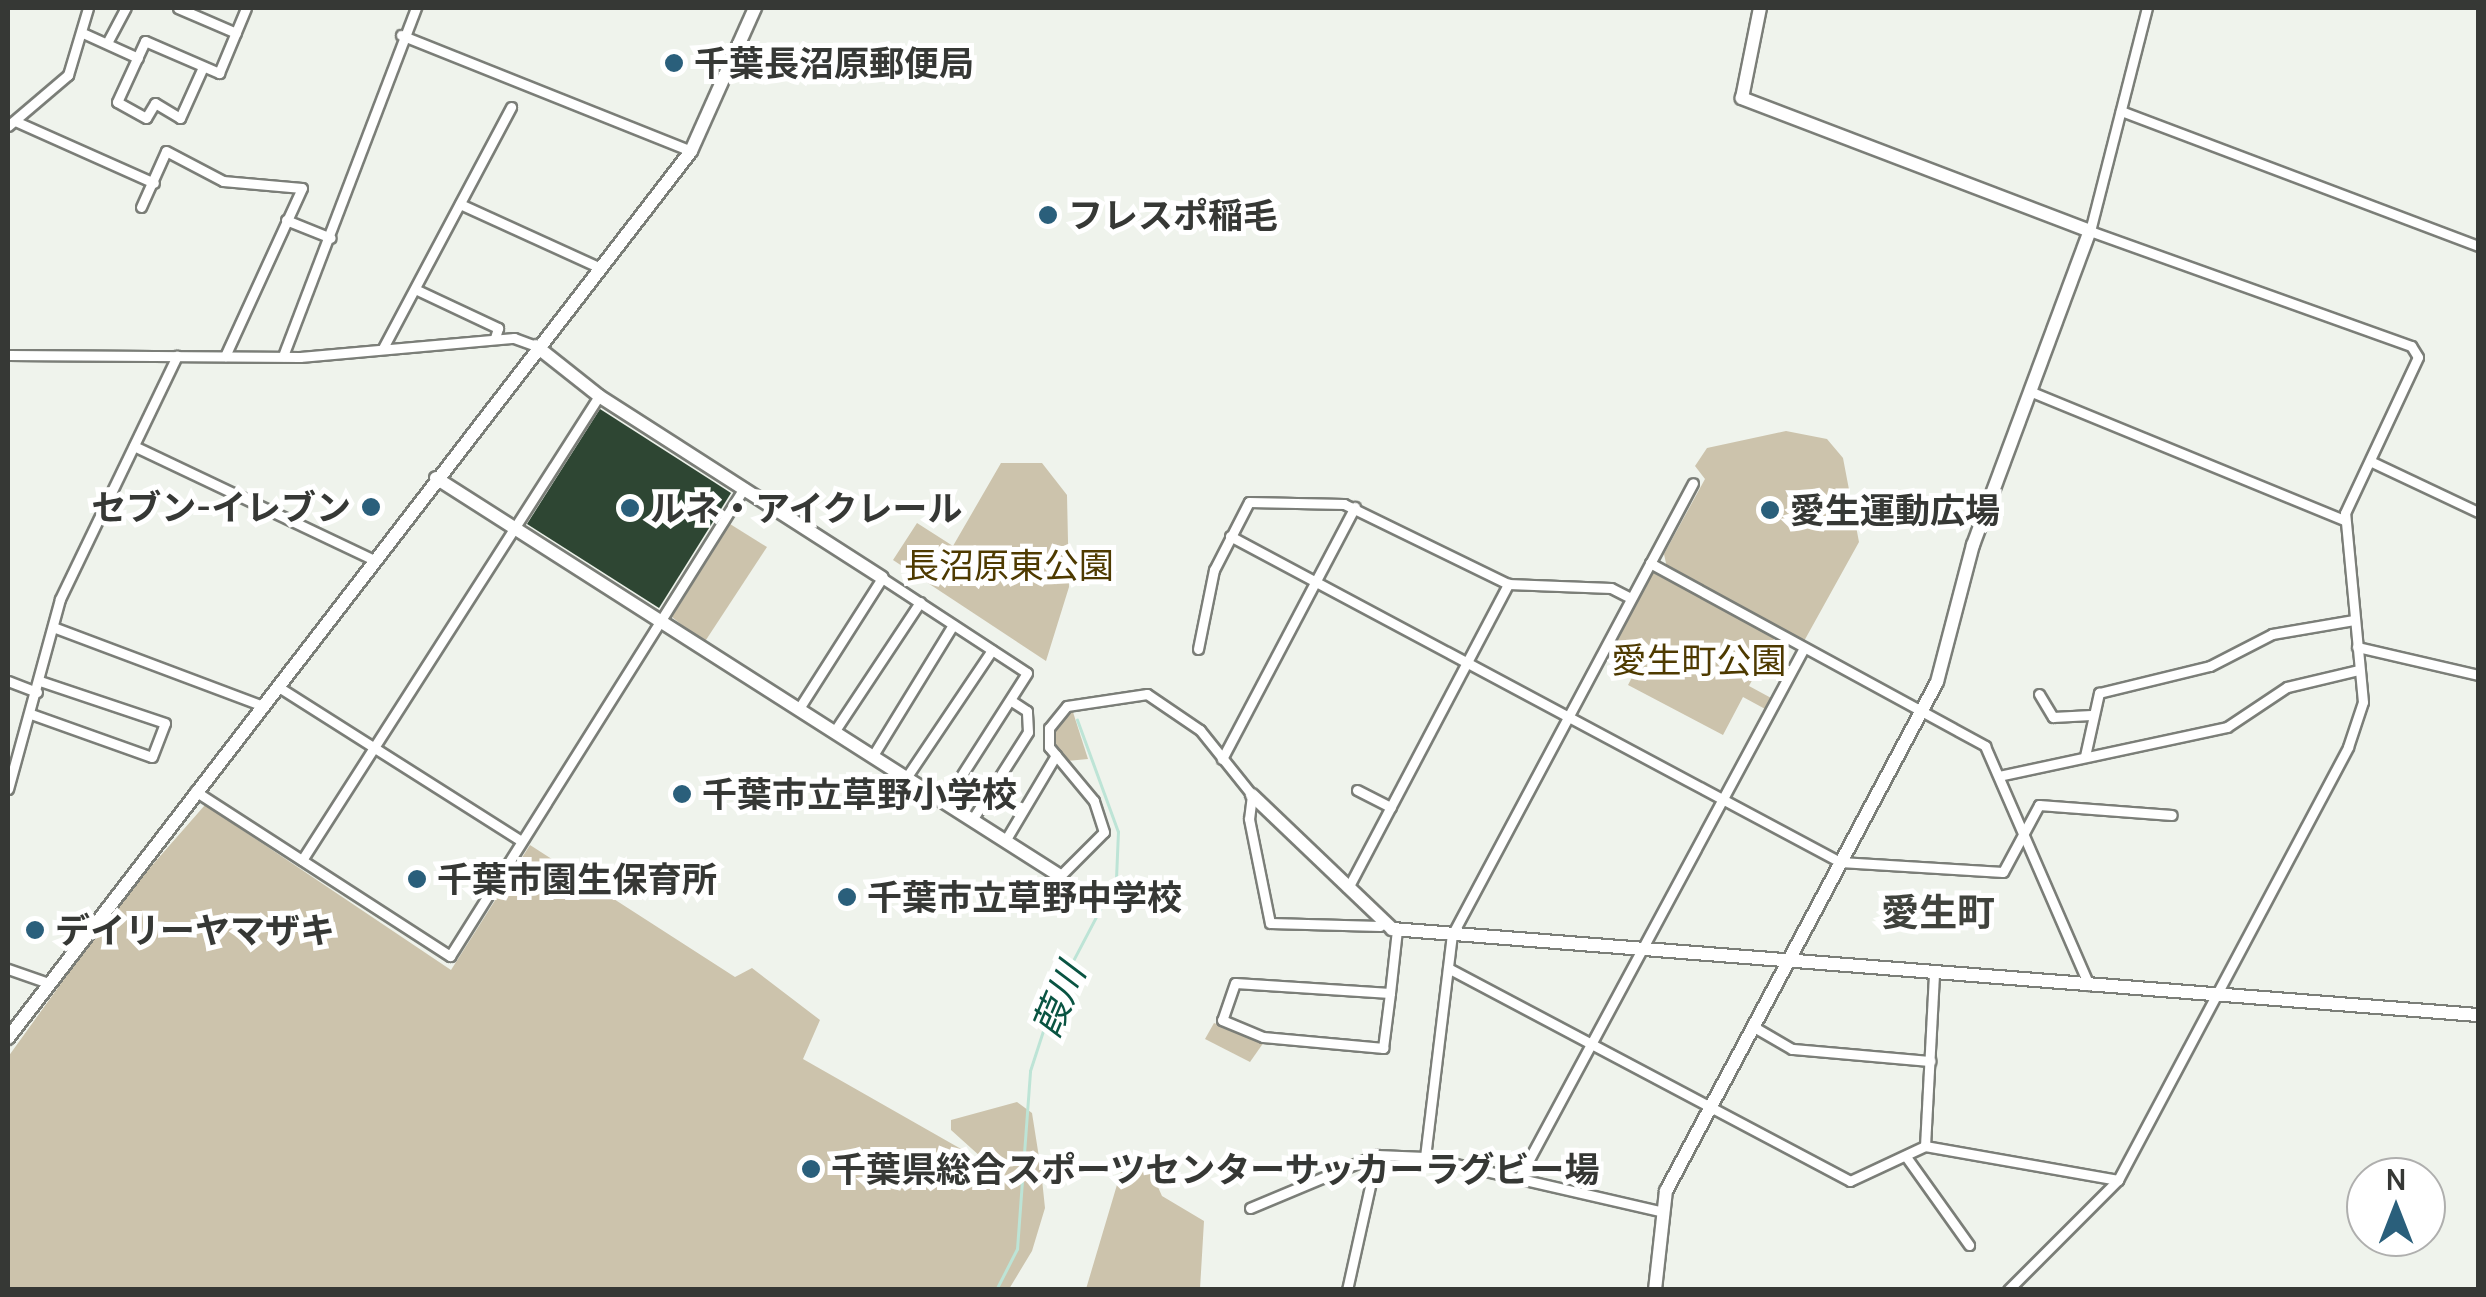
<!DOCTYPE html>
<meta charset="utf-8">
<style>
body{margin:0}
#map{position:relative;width:2486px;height:1297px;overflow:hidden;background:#eff3ec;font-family:Manrope,"Noto Sans JP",sans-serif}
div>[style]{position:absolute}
.green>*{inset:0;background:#ccc3ac}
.stream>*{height:2.5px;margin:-1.25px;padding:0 1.25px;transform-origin:1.25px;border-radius:1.25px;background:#bde4d6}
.building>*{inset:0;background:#2e4633}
.roads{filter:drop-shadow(2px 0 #7b7e78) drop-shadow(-2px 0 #7b7e78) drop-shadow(0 2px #7b7e78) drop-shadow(0 -2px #7b7e78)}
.street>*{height:9px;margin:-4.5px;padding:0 4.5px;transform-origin:4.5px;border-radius:4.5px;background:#fff}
.secondary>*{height:12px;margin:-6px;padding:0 6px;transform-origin:6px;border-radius:6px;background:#fff}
.dots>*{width:28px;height:28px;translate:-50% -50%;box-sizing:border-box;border:5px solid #fff;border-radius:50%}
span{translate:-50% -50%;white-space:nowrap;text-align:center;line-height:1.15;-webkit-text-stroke:10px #fff;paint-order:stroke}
.poi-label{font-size:35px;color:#363835;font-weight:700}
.left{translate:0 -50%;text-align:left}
.right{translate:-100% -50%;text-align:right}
.park-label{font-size:35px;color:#4e3a00}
.neighbourhood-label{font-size:38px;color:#40433d;font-weight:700}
.water-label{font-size:38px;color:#095442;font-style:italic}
.frame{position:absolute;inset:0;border:10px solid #363835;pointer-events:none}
.north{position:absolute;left:2346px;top:1157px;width:100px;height:100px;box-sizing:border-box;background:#fff;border:2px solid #afafae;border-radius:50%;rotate:0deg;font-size:28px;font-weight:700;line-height:40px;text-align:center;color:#363835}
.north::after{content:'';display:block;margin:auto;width:35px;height:45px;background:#2a5f7b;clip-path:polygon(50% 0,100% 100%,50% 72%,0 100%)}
</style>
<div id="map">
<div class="green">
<div style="clip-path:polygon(1786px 431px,1827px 439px,1843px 458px,1859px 542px,1803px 643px,1667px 568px,1664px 554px,1705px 479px,1695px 466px,1707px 448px)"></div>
<div style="clip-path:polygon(1001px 463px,1042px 463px,1067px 495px,1069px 587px,1046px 661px,893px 560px,917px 523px,953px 546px)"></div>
<div style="clip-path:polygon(730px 524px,767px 547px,704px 643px,672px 617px)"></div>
<div style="clip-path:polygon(1652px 572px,1775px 637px,1749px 686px,1773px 699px,1767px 710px,1743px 697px,1723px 735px,1628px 685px,1643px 656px,1615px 641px)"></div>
<div style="clip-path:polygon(1072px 709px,1088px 759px,1067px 761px,1053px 742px,1053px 728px)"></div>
<div style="clip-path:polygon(205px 805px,451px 970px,530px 845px,735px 977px,752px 968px,820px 1020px,803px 1059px,991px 1166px,951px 1130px,951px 1120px,1017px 1102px,1032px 1113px,1041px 1170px,1045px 1208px,1032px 1251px,1009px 1289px,8px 1290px,8px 1057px,119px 903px)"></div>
<div style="clip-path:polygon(1214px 1023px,1264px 1042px,1250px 1062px,1205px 1039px)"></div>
<div style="clip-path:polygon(1148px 1165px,1162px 1196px,1204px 1221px,1200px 1289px,1086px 1289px,1122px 1168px)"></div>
</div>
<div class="stream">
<div style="left:996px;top:1290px;width:46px;rotate:-62.9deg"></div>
<div style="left:1017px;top:1249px;width:178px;rotate:-85.8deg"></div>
<div style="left:1030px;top:1071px;width:78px;rotate:-72deg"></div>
<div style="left:1054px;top:997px;width:133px;rotate:-62.3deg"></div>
<div style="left:1116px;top:879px;width:47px;rotate:-87.6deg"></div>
<div style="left:1118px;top:832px;width:119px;rotate:-110.1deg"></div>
</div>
<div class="building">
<div style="clip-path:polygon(600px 409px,731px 493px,659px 608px,527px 524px)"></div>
</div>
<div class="roads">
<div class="street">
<div style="left:178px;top:8px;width:63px;rotate:23.3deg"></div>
<div style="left:85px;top:34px;width:58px;rotate:24.4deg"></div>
<div style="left:401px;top:35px;width:312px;rotate:21.8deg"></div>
<div style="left:107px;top:43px;width:40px;rotate:-62deg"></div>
<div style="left:203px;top:67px;width:56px;rotate:114.3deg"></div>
<div style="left:180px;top:118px;width:29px;rotate:-149deg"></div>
<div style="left:155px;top:103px;width:17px;rotate:121deg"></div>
<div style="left:146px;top:118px;width:33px;rotate:-151deg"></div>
<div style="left:117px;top:102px;width:67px;rotate:-65.3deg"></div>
<div style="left:145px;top:41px;width:81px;rotate:23.4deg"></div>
<div style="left:219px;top:73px;width:70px;rotate:-67.4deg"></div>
<div style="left:2121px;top:111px;width:382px;rotate:20.7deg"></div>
<div style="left:15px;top:121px;width:152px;rotate:24deg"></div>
<div style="left:8px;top:126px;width:79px;rotate:-40.4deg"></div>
<div style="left:68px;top:75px;width:70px;rotate:-73.4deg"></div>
<div style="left:460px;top:204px;width:152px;rotate:24.5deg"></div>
<div style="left:141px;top:207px;width:61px;rotate:-65.9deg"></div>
<div style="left:166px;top:151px;width:64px;rotate:27.8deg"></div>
<div style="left:223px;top:181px;width:79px;rotate:5.1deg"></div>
<div style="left:302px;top:188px;width:185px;rotate:114.6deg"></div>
<div style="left:286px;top:220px;width:48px;rotate:21.8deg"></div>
<div style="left:415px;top:289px;width:92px;rotate:25.2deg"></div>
<div style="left:498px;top:328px;width:10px;rotate:107deg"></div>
<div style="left:383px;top:348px;width:273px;rotate:-62deg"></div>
<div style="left:8px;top:355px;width:292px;rotate:0.4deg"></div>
<div style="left:300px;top:357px;width:215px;rotate:-5.1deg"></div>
<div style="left:514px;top:338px;width:23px;rotate:20deg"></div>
<div style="left:283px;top:356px;width:373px;rotate:-69.1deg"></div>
<div style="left:2032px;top:392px;width:337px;rotate:22.3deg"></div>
<div style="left:134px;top:446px;width:266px;rotate:25.4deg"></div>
<div style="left:2370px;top:461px;width:119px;rotate:25.3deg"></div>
<div style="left:1230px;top:536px;width:692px;rotate:28.12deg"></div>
<div style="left:1840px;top:862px;width:163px;rotate:3.5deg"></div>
<div style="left:2003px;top:872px;width:76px;rotate:-61.8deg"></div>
<div style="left:2039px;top:805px;width:133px;rotate:4.3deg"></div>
<div style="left:1650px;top:563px;width:382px;rotate:28.6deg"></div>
<div style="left:1985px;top:746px;width:261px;rotate:66.5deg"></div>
<div style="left:53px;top:627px;width:222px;rotate:20.6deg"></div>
<div style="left:2357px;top:647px;width:124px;rotate:13deg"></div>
<div style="left:1198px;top:649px;width:81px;rotate:-78.6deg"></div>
<div style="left:1214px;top:570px;width:76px;rotate:-62.8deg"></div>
<div style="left:1249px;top:502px;width:95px;rotate:1.2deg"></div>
<div style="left:1344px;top:504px;width:182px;rotate:26deg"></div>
<div style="left:1508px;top:584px;width:103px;rotate:2.2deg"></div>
<div style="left:1611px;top:588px;width:22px;rotate:27deg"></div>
<div style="left:8px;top:681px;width:31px;rotate:21deg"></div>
<div style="left:277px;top:686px;width:288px;rotate:32.4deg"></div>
<div style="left:2039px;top:694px;width:27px;rotate:59deg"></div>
<div style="left:2053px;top:717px;width:38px;rotate:-3deg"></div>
<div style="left:798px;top:710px;width:156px;rotate:-57.5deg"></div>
<div style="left:882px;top:578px;width:173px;rotate:33.2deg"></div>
<div style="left:1027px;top:673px;width:154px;rotate:122.6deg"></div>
<div style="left:31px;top:714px;width:128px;rotate:19.6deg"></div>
<div style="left:152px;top:757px;width:36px;rotate:-69deg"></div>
<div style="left:165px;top:723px;width:132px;rotate:-161.4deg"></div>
<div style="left:834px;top:732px;width:156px;rotate:-56.5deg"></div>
<div style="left:2085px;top:756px;width:65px;rotate:-77.5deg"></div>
<div style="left:2099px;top:693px;width:114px;rotate:-13.7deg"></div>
<div style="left:2210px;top:666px;width:70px;rotate:-27.3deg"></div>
<div style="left:2272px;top:634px;width:83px;rotate:-9.7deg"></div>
<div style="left:872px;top:757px;width:155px;rotate:-58.5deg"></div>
<div style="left:1222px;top:759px;width:285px;rotate:-62.2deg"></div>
<div style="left:1999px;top:776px;width:233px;rotate:-12.1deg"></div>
<div style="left:2227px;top:727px;width:72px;rotate:-33.7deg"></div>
<div style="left:2287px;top:687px;width:74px;rotate:-13.3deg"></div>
<div style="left:906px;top:778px;width:154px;rotate:-56.1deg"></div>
<div style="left:8px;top:789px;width:197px;rotate:-74.7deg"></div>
<div style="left:60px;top:599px;width:270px;rotate:-64.3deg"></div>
<div style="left:1357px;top:790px;width:38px;rotate:27deg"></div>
<div style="left:195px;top:791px;width:304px;rotate:32.9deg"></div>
<div style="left:450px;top:956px;width:553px;rotate:-57.86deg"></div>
<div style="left:972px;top:820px;width:104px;rotate:-57.5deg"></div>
<div style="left:1028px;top:732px;width:21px;rotate:-93deg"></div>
<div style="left:1027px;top:711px;width:20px;rotate:-147deg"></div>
<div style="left:1005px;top:841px;width:100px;rotate:-59.3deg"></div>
<div style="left:302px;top:860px;width:551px;rotate:-57.38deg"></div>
<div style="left:1060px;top:876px;width:62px;rotate:-45deg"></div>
<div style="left:1104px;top:832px;width:33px;rotate:-108deg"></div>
<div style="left:1094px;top:801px;width:70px;rotate:-129.8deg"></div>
<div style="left:1049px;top:747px;width:19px;rotate:-90deg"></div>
<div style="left:1049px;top:728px;width:28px;rotate:-51deg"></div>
<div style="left:1067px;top:706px;width:81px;rotate:-8.5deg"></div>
<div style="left:1147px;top:694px;width:64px;rotate:34.2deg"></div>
<div style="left:1200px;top:730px;width:83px;rotate:51.3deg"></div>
<div style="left:1252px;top:795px;width:24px;rotate:97deg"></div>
<div style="left:1249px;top:819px;width:106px;rotate:78.6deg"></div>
<div style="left:1270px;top:923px;width:110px;rotate:1.6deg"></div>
<div style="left:1348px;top:888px;width:344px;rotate:-62.2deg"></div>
<div style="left:1448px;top:968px;width:455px;rotate:27.9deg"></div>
<div style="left:1850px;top:1181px;width:83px;rotate:-25deg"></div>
<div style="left:1925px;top:1146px;width:196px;rotate:10deg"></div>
<div style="left:8px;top:969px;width:42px;rotate:19.3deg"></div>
<div style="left:1390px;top:993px;width:155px;rotate:-176.3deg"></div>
<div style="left:1235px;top:983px;width:39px;rotate:109deg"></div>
<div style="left:1222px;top:1020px;width:44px;rotate:22.5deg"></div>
<div style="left:1263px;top:1037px;width:121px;rotate:5.2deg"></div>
<div style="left:1383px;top:1048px;width:55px;rotate:-82.7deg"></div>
<div style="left:1390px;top:993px;width:63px;rotate:-83.7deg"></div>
<div style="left:1754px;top:1027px;width:44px;rotate:30.1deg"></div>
<div style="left:1792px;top:1049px;width:139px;rotate:5deg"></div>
<div style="left:1925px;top:1146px;width:174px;rotate:-87deg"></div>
<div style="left:1425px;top:1157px;width:224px;rotate:-83.1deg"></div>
<div style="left:1452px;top:935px;width:512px;rotate:-61.93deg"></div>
<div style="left:1907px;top:1158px;width:107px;rotate:54.5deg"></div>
<div style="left:1518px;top:1180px;width:604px;rotate:-61.74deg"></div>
<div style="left:1250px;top:1208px;width:138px;rotate:-22.7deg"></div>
<div style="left:1377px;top:1155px;width:48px;rotate:2.4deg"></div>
<div style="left:1425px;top:1157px;width:240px;rotate:13deg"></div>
<div style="left:1347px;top:1290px;width:138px;rotate:-77.5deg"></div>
<div style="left:2008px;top:1290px;width:156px;rotate:-45deg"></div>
<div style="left:2118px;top:1180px;width:490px;rotate:-62deg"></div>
<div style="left:2348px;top:747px;width:47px;rotate:-71.6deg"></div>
<div style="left:2363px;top:702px;width:190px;rotate:-95.4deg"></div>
<div style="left:2345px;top:513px;width:172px;rotate:-64.9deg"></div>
<div style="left:2418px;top:357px;width:13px;rotate:-122deg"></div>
<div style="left:2411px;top:346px;width:341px;rotate:-160.3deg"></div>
<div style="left:2090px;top:231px;width:230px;rotate:-75.7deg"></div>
</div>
<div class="secondary">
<div style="left:536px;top:346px;width:80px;rotate:38.4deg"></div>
<div style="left:599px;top:396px;width:336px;rotate:32.7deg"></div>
<div style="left:436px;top:478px;width:740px;rotate:32.53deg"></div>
<div style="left:1252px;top:795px;width:194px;rotate:43.7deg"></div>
<div style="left:1392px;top:929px;width:1089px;rotate:4.53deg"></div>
<div style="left:8px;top:1038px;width:1119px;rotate:-52.4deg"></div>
<div style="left:691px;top:151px;width:157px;rotate:-65.9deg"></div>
<div style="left:1655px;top:1290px;width:100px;rotate:-83.7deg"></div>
<div style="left:1666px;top:1191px;width:577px;rotate:-61.97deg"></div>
<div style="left:1937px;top:682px;width:142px;rotate:-75.3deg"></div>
<div style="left:1973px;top:545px;width:335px;rotate:-69.6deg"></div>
<div style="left:2090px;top:231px;width:373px;rotate:-159.1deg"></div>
<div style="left:1742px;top:98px;width:92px;rotate:-78.7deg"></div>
</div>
</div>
<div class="dots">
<div style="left:674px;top:63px;background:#2a5f7b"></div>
<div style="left:1048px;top:215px;background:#2a5f7b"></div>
<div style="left:371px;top:507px;background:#2a5f7b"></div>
<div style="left:630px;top:508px;background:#2a5f7b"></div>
<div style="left:1770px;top:510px;background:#2a5f7b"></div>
<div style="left:682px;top:794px;background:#2a5f7b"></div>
<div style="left:417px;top:879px;background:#2a5f7b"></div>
<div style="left:847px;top:897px;background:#2a5f7b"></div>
<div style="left:35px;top:930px;background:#2a5f7b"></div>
<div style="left:811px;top:1169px;background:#2a5f7b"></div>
</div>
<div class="poi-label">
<span class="left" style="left:694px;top:63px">千葉長沼原郵便局</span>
<span class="left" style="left:1068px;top:215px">フレスポ稲毛</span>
<span class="right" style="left:351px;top:507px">セブン-イレブン</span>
<span class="left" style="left:650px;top:508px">ルネ・アイクレール</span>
<span class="left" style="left:1790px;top:510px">愛生運動広場</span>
<span class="left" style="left:702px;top:794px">千葉市立草野小学校</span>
<span class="left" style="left:437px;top:879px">千葉市園生保育所</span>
<span class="left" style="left:867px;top:897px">千葉市立草野中学校</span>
<span class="left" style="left:55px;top:930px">デイリーヤマザキ</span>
<span class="left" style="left:831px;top:1169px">千葉県総合スポーツセンターサッカーラグビー場</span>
</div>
<div class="park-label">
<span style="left:1009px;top:565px">長沼原東公園</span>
<span style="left:1699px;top:660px">愛生町公園</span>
</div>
<div class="neighbourhood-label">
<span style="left:1938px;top:912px">愛生町</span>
</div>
<div class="water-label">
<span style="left:1058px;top:1000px;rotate:-67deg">葭川</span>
</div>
<div class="frame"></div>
<div class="north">N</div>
</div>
